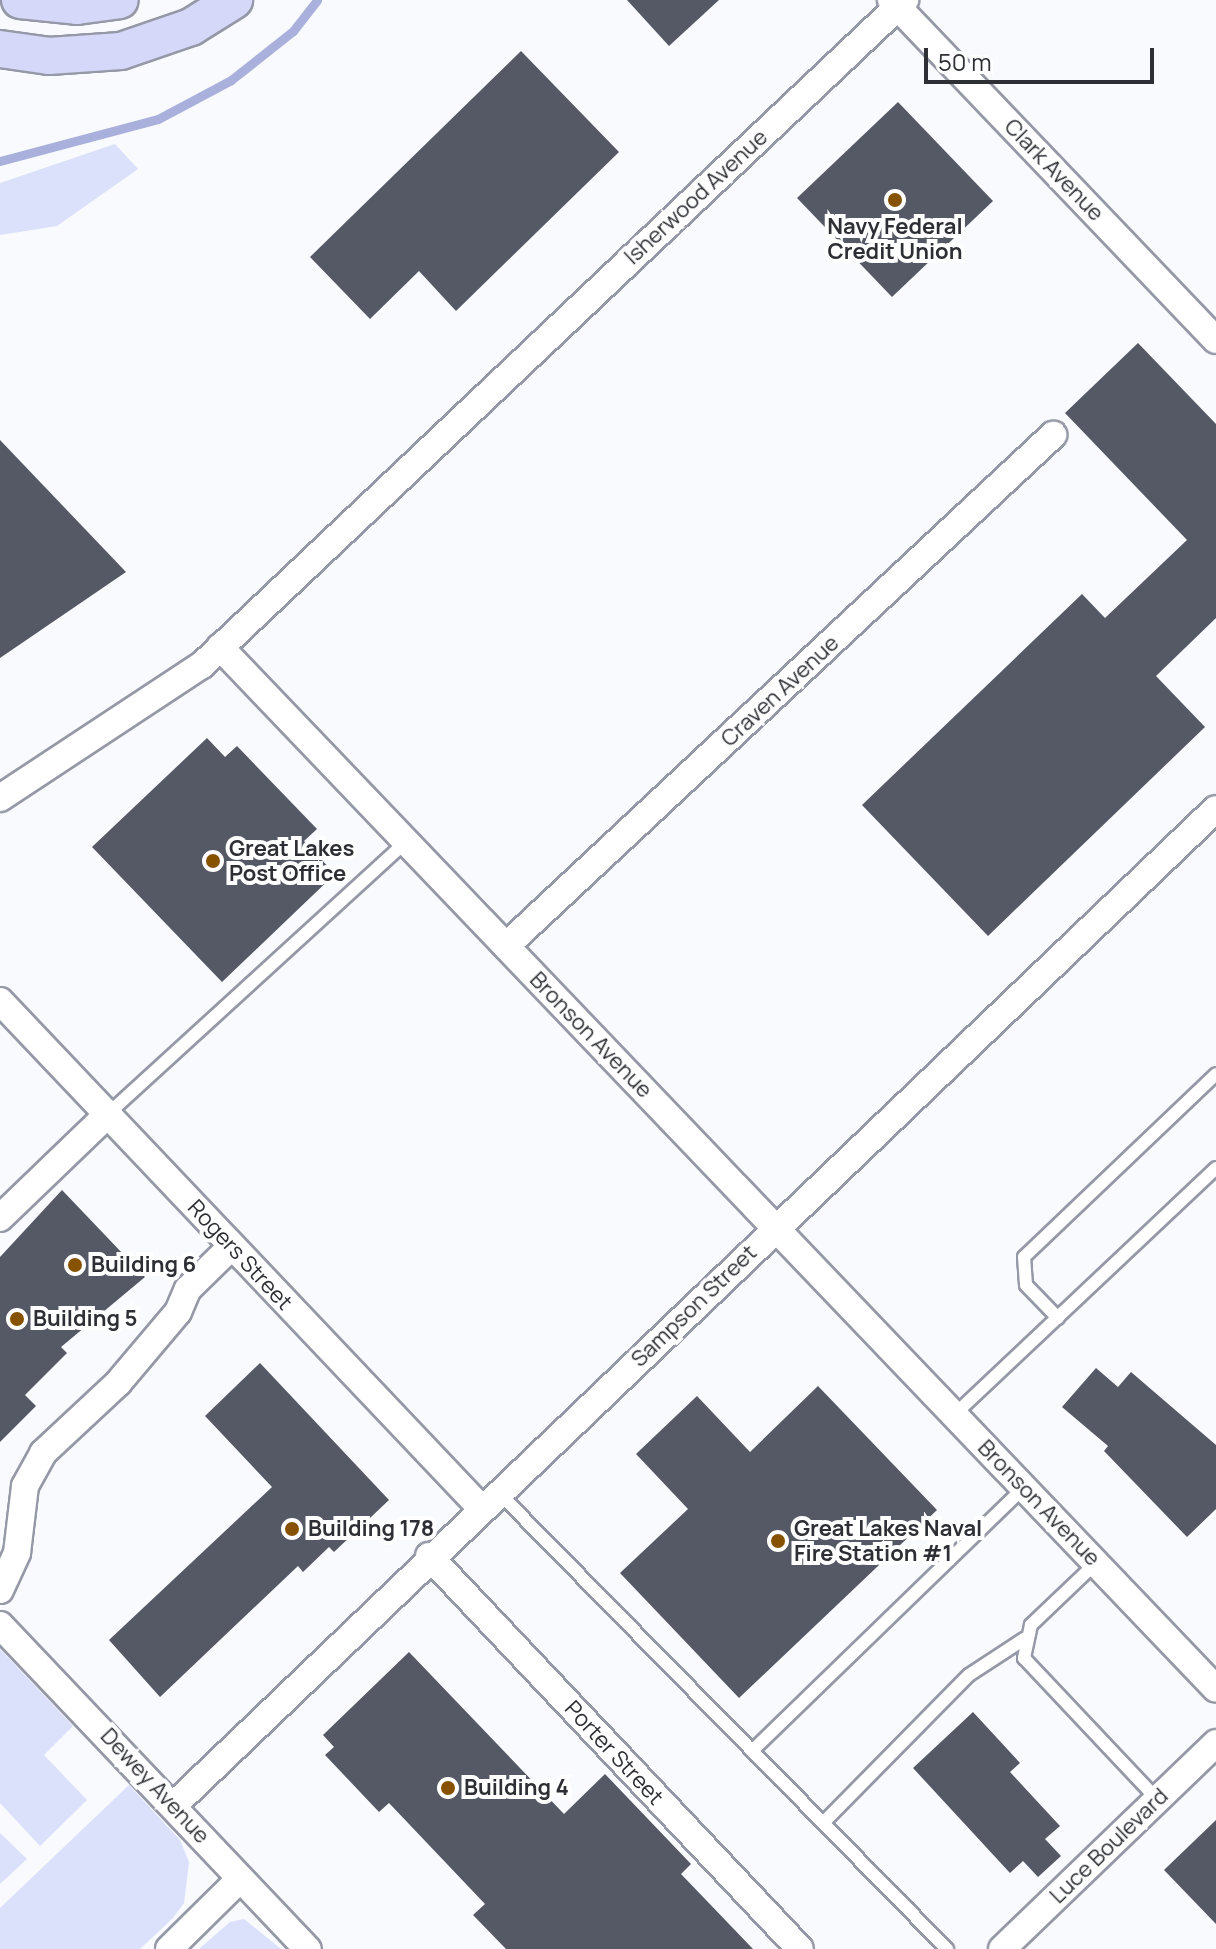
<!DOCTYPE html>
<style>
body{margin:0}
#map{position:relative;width:1216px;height:1949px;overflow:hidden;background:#f9fafd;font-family:Manrope,sans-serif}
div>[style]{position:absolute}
.green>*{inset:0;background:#dbe0fb}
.stream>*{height:9px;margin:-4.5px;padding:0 4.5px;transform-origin:4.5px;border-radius:4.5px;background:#a9b0dc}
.building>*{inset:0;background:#555865}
.roads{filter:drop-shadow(2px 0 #9598a6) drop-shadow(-2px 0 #9598a6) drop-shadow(0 2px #9598a6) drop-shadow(0 -2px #9598a6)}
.lane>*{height:12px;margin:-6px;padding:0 6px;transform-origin:6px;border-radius:6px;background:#fff}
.street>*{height:26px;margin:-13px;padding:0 13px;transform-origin:13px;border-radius:13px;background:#fff}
.secondary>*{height:36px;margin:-18px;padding:0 18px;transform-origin:18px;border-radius:18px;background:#d5d8f8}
.dots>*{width:22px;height:22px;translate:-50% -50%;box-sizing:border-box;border:4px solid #fff;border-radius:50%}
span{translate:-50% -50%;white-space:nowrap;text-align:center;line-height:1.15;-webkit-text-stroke:8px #fff;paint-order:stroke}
.street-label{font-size:22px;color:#2d2f34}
.poi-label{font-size:22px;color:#2d2f34;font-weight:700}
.left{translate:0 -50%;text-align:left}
.scale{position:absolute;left:924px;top:48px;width:230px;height:36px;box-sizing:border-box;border:4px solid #2d2f34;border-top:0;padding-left:10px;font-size:24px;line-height:28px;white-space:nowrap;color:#2d2f34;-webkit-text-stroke:6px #fff;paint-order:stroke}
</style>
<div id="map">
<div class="green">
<div style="clip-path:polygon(115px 144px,138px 169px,57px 226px,0 235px,0 183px)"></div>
<div style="clip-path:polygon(0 1649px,73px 1726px,44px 1755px,87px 1800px,40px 1846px,0 1803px)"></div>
<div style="clip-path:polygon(129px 1785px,180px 1840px,189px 1862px,184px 1903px,173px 1918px,140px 1949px,0 1949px,0 1908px)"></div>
<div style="clip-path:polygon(0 1833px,27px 1859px,0 1884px)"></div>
<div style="clip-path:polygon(244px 1919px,281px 1949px,199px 1949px,230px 1922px)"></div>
</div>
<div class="stream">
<div style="left:0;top:161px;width:163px;rotate:-14.9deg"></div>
<div style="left:158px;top:119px;width:83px;rotate:-28.1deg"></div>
<div style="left:231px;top:80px;width:79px;rotate:-38.3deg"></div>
<div style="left:293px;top:31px;width:39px;rotate:-52deg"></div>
</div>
<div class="building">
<div style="clip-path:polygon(627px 0,719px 0,669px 46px)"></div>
<div style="clip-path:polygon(521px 51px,619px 152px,456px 311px,419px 271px,370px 319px,310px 257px)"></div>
<div style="clip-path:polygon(898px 102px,993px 201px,892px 297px,797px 198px)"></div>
<div style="clip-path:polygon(1138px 343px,1216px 424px,1216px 618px,1156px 676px,1205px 727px,988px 936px,862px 805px,1082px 594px,1105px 618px,1187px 540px,1065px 413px)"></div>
<div style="clip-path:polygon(0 440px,126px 572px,0 658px)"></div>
<div style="clip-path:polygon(207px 738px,225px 757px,237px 746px,317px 829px,304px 841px,335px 874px,222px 982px,92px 847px)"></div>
<div style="clip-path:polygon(62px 1190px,145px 1277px,61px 1347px,67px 1353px,25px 1395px,36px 1406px,0 1442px,0 1257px)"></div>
<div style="clip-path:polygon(260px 1363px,389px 1500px,334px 1552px,329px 1547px,303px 1572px,298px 1566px,160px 1697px,109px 1640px,272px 1487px,205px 1416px)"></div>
<div style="clip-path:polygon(1096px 1368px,1118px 1387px,1131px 1372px,1216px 1445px,1216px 1509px,1187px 1537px,1104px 1451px,1108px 1446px,1062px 1407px)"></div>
<div style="clip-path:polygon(818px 1386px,937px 1510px,739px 1698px,620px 1573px,688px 1509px,636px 1454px,697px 1396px,750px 1452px)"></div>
<div style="clip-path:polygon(409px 1652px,564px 1814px,605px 1774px,691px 1864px,681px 1874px,753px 1949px,506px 1949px,473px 1915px,485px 1904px,389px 1803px,379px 1812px,325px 1755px,334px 1747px,323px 1735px)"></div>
<div style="clip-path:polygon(973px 1712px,1020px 1763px,1010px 1772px,1060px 1826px,1045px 1839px,1061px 1856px,1038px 1877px,1023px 1861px,1010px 1873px,913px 1768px)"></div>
<div style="clip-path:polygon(1216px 1820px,1216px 1924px,1164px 1870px)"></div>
</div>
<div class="roads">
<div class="lane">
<div style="left:109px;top:1113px;width:402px;rotate:-42.4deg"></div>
<div style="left:1058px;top:1318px;width:46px;rotate:-134.1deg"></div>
<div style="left:1026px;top:1285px;width:28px;rotate:-94deg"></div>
<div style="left:1024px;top:1257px;width:265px;rotate:-43.6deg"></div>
<div style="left:954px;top:1415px;width:360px;rotate:-43.3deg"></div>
<div style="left:498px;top:1492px;width:641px;rotate:45.51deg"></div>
<div style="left:1096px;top:1563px;width:90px;rotate:136.4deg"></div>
<div style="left:1031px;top:1625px;width:34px;rotate:102deg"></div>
<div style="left:1024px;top:1658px;width:194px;rotate:46.7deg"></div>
<div style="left:753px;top:1750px;width:378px;rotate:-44.1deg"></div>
<div style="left:824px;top:1822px;width:206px;rotate:-45.4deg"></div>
<div style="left:969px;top:1675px;width:66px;rotate:-33.2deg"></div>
</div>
<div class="street">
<div style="left:891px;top:0;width:470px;rotate:46.3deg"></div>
<div style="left:220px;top:647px;width:1441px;rotate:46.29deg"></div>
<div style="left:0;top:798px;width:242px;rotate:-33.4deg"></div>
<div style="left:202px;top:665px;width:968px;rotate:-43.41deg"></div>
<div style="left:506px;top:946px;width:749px;rotate:-43.05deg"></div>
<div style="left:0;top:1001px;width:699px;rotate:46.51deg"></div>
<div style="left:0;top:1218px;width:151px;rotate:-43.9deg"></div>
<div style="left:429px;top:1556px;width:540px;rotate:46.65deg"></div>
<div style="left:0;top:1590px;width:41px;rotate:-65.3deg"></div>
<div style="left:17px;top:1553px;width:67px;rotate:-83.2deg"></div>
<div style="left:25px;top:1486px;width:38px;rotate:-61deg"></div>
<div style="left:43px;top:1453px;width:103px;rotate:-43deg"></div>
<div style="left:118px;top:1383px;width:93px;rotate:-49.8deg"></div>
<div style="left:178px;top:1312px;width:25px;rotate:-67deg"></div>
<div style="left:188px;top:1289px;width:60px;rotate:-44.3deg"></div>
<div style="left:0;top:1625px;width:447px;rotate:46.5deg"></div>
<div style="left:174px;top:1805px;width:1441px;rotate:-43.71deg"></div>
<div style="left:169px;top:1949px;width:100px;rotate:-44.6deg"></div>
<div style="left:1002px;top:1949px;width:297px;rotate:-43.9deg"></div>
</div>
<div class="secondary">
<div style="left:20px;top:0;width:57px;rotate:6deg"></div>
<div style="left:77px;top:6px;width:43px;rotate:-7.9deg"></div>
<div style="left:0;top:49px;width:49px;rotate:8.1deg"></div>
<div style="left:49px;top:56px;width:72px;rotate:-4deg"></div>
<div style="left:121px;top:51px;width:74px;rotate:-18.9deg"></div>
<div style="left:191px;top:27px;width:51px;rotate:-32.1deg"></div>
</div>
</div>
<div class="dots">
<div style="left:895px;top:200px;background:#875200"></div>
<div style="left:213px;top:861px;background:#875200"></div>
<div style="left:75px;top:1265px;background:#875200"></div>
<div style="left:17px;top:1319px;background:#875200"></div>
<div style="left:292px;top:1529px;background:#875200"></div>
<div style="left:778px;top:1541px;background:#875200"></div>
<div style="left:448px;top:1788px;background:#875200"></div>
</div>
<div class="street-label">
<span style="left:1054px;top:170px;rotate:46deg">Clark Avenue</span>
<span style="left:696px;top:197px;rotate:-43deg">Isherwood Avenue</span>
<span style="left:780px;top:691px;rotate:-43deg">Craven Avenue</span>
<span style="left:591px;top:1035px;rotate:46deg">Bronson Avenue</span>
<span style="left:240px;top:1255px;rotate:47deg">Rogers Street</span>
<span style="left:694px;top:1306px;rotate:-44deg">Sampson Street</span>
<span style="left:1039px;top:1503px;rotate:46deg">Bronson Avenue</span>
<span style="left:614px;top:1753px;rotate:47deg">Porter Street</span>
<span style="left:155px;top:1786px;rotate:47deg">Dewey Avenue</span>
<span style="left:1109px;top:1846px;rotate:-44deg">Luce Boulevard</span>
</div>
<div class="poi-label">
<span style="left:895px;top:239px">Navy Federal<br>Credit Union</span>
<span class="left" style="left:229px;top:861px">Great Lakes<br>Post Office</span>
<span class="left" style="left:91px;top:1265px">Building 6</span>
<span class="left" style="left:33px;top:1319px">Building 5</span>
<span class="left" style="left:794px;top:1541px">Great Lakes Naval<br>Fire Station #1</span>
<span class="left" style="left:308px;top:1529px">Building 178</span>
<span class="left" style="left:464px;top:1788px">Building 4</span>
</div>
<div class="scale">50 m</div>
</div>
